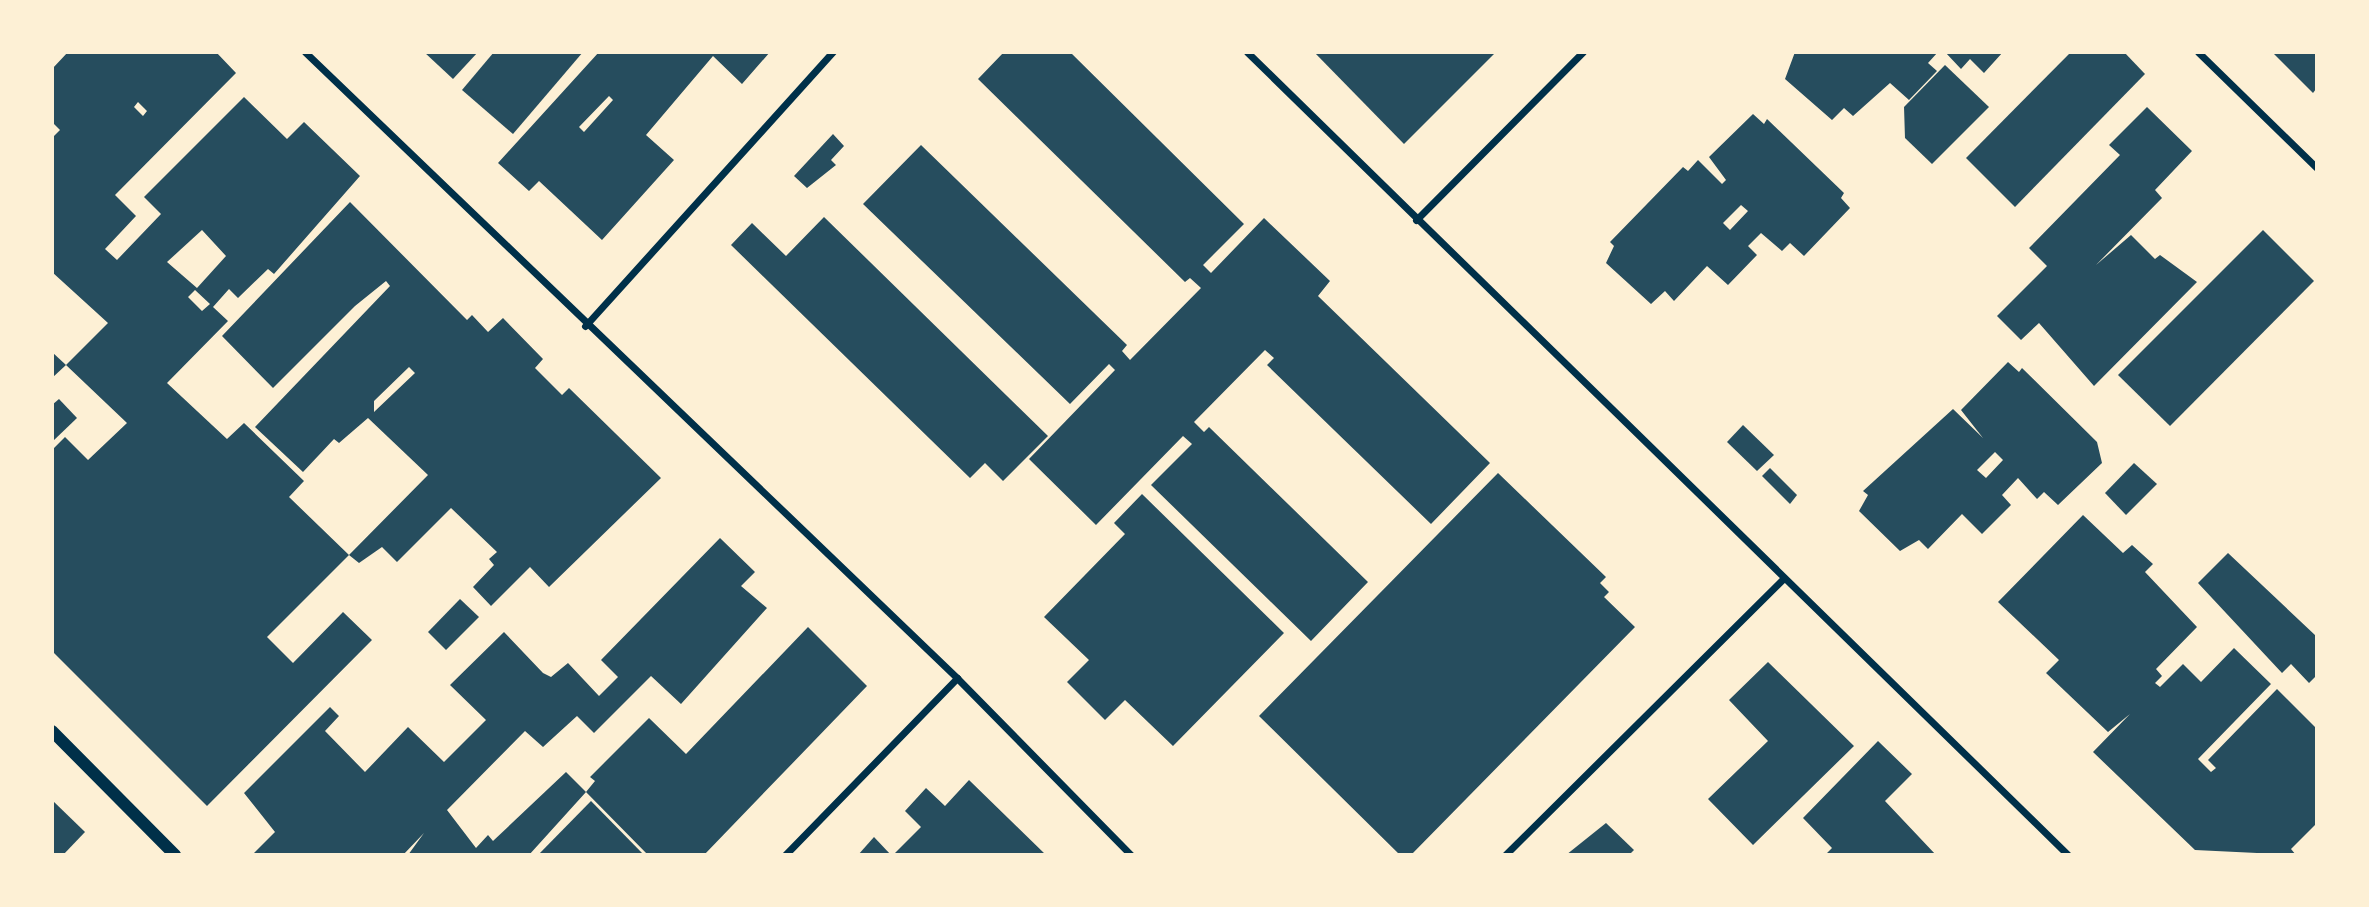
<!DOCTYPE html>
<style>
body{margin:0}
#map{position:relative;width:2369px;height:907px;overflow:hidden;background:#fdf0d5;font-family:"Alegreya Sans",sans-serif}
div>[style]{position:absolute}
.building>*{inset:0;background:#264d5e}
.minor>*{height:7px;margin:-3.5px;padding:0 3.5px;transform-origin:3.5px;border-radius:3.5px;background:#003049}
.tertiary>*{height:12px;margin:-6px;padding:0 6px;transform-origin:6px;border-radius:6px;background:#003049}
span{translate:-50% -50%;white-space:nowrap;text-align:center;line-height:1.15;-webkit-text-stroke:6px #fdf0d5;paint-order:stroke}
.frame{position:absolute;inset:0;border:54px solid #fdf0d5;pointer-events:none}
</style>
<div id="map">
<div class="building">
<div style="clip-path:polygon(evenodd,68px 52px,216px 52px,236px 73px,115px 195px,136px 216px,105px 249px,117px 260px,161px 214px,144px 197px,244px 97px,287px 139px,304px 122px,360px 176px,274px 274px,268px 269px,238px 298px,229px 289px,213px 307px,228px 321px,167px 383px,227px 439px,244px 423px,304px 481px,289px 497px,349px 555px,267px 637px,293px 663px,343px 612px,372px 640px,207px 806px,52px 651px,52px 450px,65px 437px,88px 460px,127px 423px,66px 365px,108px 323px,52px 272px,52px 138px,60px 130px,52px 122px,52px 69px,68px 52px,138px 102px,147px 111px,143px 116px,134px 107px,138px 102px,68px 52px,202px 230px,226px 256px,197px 288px,167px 262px,202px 230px,68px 52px,195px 290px,210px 304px,202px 311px,188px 297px,195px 290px)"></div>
<div style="clip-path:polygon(424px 52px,478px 52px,453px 79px)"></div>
<div style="clip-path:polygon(494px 52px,583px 52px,513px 134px,462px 90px)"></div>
<div style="clip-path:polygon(evenodd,599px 52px,770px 52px,742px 84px,713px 56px,646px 135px,674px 160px,602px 240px,539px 181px,529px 191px,498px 163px,599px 52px,609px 96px,613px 100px,584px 132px,579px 127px,609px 96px)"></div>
<div style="clip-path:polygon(1004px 52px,1070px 52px,1244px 224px,1203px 265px,1211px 273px,1264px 218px,1330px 281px,1318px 296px,1490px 463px,1431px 524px,1267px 365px,1274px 358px,1265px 350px,1194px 422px,1204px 432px,1209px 427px,1368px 582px,1311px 641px,1151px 485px,1192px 444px,1183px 436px,1096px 525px,1029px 459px,1115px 370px,1109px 364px,1070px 404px,863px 204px,921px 145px,1127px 345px,1122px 351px,1130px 360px,1201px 288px,1190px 278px,1185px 282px,978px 79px)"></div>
<div style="clip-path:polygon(1314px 52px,1496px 52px,1404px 144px)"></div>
<div style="clip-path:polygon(1795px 52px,1938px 52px,1928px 63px,1937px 71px,1909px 100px,1890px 83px,1853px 116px,1844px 108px,1832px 120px,1785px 79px)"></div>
<div style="clip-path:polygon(1945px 52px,2003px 52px,1984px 73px,1970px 59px,1961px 69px)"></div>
<div style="clip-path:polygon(2071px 52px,2124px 52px,2145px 74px,2015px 207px,1966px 158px)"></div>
<div style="clip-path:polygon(2272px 52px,2316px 52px,2316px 89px,2313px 93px)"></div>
<div style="clip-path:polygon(1945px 65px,1989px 107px,1932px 164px,1905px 138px,1904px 107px)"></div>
<div style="clip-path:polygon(2147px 107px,2192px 151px,2155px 190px,2162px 198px,2096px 265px,2131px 235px,2155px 259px,2160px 255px,2197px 282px,2094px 386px,2039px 323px,2021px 340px,1997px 316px,2047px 266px,2029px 248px,2120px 155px,2109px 145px)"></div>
<div style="clip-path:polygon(evenodd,1753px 114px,1764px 124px,1767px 119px,1844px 193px,1841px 198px,1850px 208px,1804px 256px,1790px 243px,1782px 251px,1761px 233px,1748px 246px,1757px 255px,1728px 285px,1707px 266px,1674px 301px,1665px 291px,1651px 304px,1606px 263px,1614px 246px,1610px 242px,1683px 167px,1688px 171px,1698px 160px,1722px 184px,1726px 180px,1709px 157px,1753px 114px,1741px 205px,1748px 211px,1730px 230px,1723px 223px,1741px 205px)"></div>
<div style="clip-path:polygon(833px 134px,844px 146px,831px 160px,836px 165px,807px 188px,794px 176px)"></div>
<div style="clip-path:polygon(evenodd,350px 202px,467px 320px,472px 315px,488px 332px,503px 318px,543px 359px,535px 368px,562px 395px,569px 388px,661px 478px,549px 587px,530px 567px,491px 606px,473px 587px,494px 565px,489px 559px,497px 552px,451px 508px,397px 562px,382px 547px,359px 563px,349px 555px,428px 475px,368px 418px,339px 443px,334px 439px,303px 472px,255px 427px,390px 286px,386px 281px,355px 306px,273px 388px,222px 336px,350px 202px,409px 367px,415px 373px,374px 412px,374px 401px,409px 367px)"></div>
<div style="clip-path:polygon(824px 217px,1048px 436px,1003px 481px,985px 463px,970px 478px,731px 245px,752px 223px,786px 256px)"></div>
<div style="clip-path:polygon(2263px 230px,2314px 281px,2170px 426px,2118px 375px)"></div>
<div style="clip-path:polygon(52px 352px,66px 365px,52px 378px)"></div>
<div style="clip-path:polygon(evenodd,2008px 362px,2019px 372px,2022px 368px,2097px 442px,2102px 463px,2058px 505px,2044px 492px,2037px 499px,2018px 478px,2002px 495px,2011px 505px,1982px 534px,1962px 514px,1928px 549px,1919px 540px,1900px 551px,1859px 511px,1868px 495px,1863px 491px,1953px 409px,1983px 438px,1961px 410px,2008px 362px,1995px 452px,2003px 460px,1986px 478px,1977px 470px,1995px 452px)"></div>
<div style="clip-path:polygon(59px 399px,77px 418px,52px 442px,52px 405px)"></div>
<div style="clip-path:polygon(1743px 425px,1774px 455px,1757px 471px,1727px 442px)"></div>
<div style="clip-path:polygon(2134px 463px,2157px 484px,2126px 515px,2105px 493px)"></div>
<div style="clip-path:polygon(1770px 468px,1797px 495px,1790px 504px,1762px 476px)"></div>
<div style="clip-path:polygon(1498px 473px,1606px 577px,1600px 583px,1609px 592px,1604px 597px,1635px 627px,1411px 855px,1400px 855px,1259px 716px)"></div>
<div style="clip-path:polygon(1142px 494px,1284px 633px,1173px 746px,1125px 700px,1105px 720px,1067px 682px,1089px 660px,1044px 617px,1125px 534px,1114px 523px)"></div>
<div style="clip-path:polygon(2083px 515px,2123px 553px,2132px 545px,2153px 564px,2145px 572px,2197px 627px,2156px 669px,2162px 676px,2155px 683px,2160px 687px,2183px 664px,2201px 682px,2234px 648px,2271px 684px,2198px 759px,2211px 772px,2216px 768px,2208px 760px,2277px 689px,2316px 728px,2316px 824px,2291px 849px,2296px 855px,2195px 850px,2093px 752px,2130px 714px,2108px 732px,2046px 673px,2059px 660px,1998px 602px)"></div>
<div style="clip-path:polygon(720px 538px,755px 572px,741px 586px,767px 608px,681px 704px,651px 676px,594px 733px,577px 716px,543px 747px,525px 731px,447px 810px,476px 848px,488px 835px,493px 841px,566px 772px,586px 792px,595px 781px,590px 777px,649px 718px,686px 754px,808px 627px,867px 686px,704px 855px,648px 855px,586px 792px,529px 855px,408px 855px,424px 833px,403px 855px,254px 853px,275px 832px,244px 793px,330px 707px,339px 716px,325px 731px,365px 772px,408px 727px,444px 762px,486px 720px,450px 685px,504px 632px,543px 673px,551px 677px,568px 663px,599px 696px,618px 677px,601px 660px)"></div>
<div style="clip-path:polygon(2228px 553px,2316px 636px,2316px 676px,2309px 683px,2291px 664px,2282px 673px,2198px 583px)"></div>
<div style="clip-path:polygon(460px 599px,479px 617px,446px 650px,428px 632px)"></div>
<div style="clip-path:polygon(1768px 662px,1854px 746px,1753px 845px,1708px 799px,1768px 741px,1729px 700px)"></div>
<div style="clip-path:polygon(1878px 741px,1912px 774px,1885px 801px,1936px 855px,1825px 855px,1832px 848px,1803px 818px)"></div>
<div style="clip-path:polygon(969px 780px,1046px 855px,893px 855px,921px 827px,905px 811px,926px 788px,945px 806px)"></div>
<div style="clip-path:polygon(52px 800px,85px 832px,63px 855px,52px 855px)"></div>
<div style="clip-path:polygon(591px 801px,644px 855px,538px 855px)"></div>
<div style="clip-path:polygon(1606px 823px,1634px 850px,1629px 855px,1566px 855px)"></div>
<div style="clip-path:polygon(874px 837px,891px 855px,858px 855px)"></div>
</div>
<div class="minor">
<div style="left:305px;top:52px;width:904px;rotate:43.83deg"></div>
<div style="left:957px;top:678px;width:248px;rotate:45.5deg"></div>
<div style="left:1247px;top:52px;width:1148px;rotate:44.36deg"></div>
<div style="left:2198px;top:52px;width:165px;rotate:44.3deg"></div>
<div style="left:1416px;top:220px;width:237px;rotate:-45.2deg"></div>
<div style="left:585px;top:326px;width:370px;rotate:-47.9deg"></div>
<div style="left:785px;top:855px;width:247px;rotate:-45.8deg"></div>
<div style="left:1505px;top:855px;width:392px;rotate:-44.8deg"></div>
</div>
<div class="tertiary">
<div style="left:52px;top:731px;width:175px;rotate:45.2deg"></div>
</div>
<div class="frame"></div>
</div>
